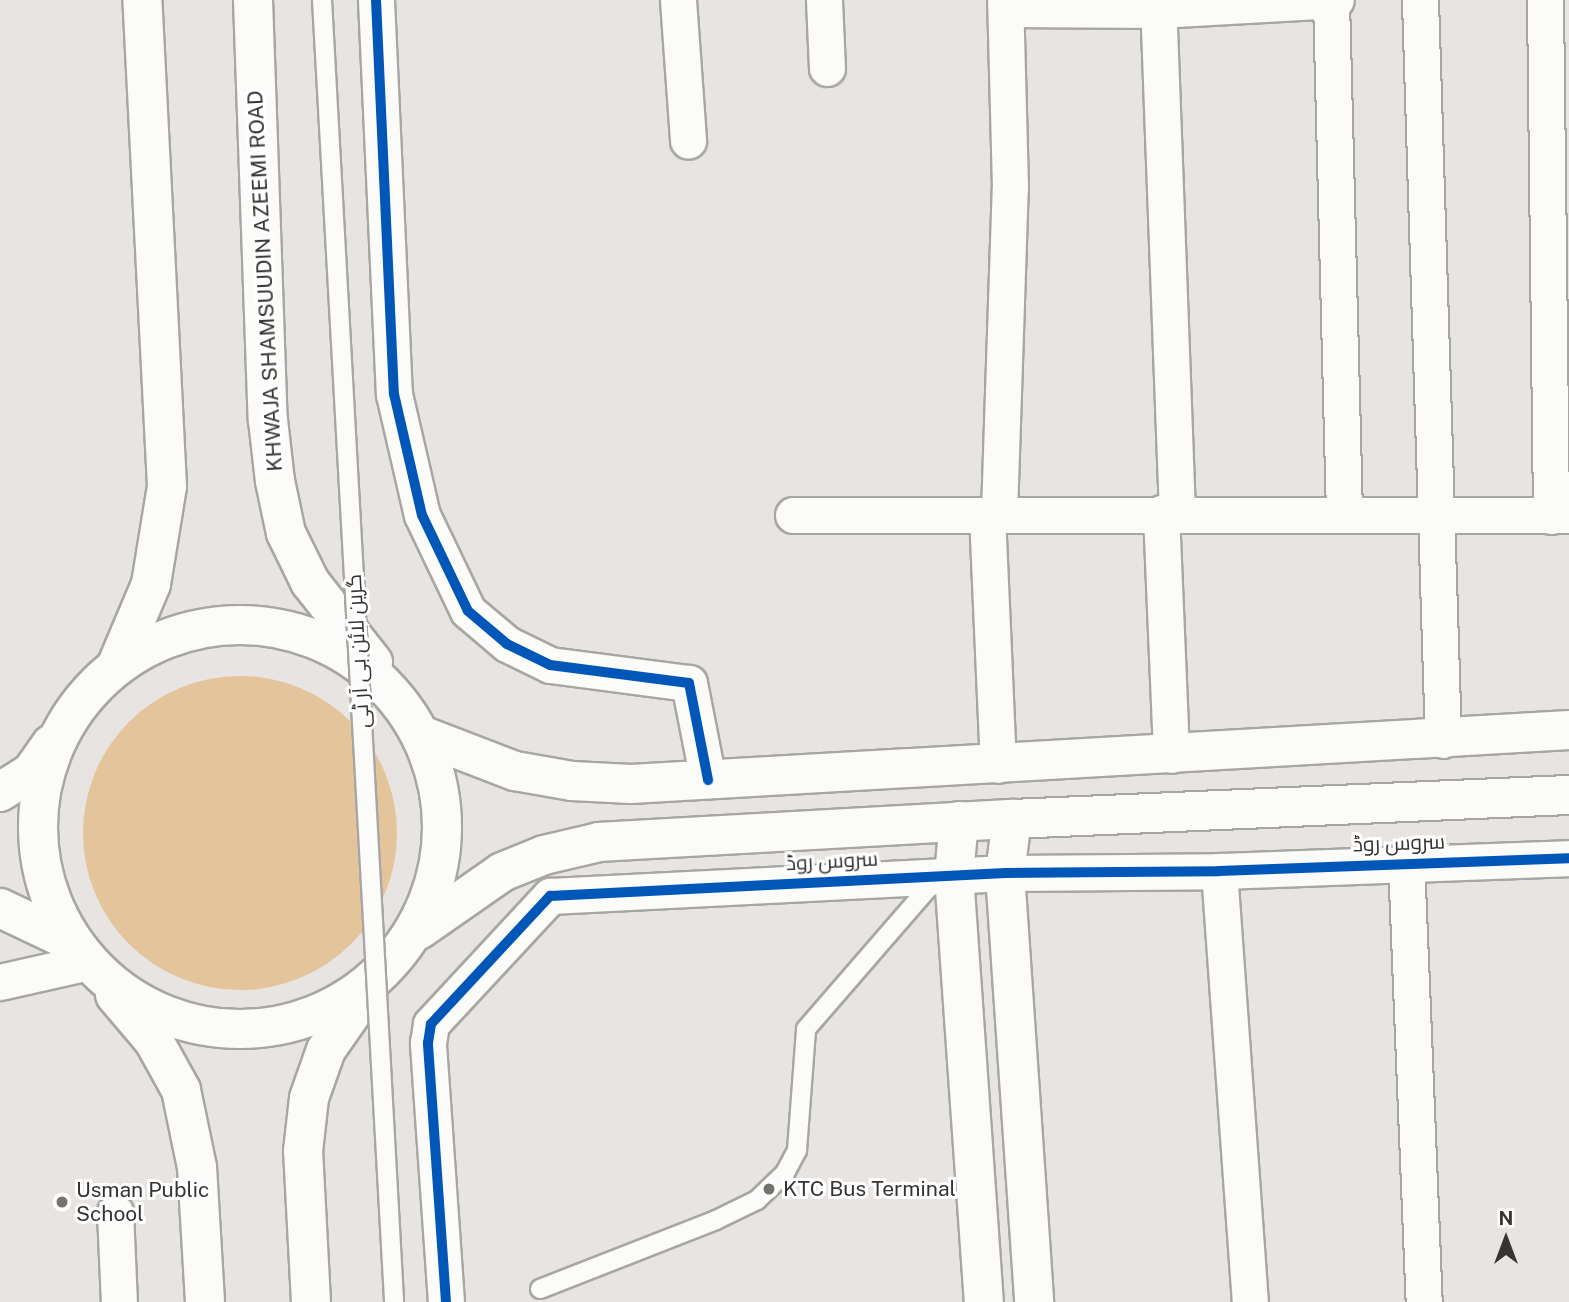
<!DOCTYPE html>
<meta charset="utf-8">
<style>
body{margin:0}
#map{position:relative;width:1569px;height:1302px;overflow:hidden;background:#e7e4e1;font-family:"Public Sans",Cairo,sans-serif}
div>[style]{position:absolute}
.green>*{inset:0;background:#e4c49b}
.round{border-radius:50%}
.roads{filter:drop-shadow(2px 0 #a8a6a3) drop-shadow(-2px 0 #a8a6a3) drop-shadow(0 2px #a8a6a3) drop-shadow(0 -2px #a8a6a3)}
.lane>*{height:18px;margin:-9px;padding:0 9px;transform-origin:9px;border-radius:9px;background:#fbfbfa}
.street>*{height:35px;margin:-17.5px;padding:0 17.5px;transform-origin:17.5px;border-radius:17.5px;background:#fbfbfa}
.secondary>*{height:38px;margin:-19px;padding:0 19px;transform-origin:19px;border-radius:19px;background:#fbfbfa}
.primary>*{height:38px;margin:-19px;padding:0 19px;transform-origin:19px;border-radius:19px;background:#fbfbfa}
.primary>.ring{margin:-19px;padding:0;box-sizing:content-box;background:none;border:38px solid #fbfbfa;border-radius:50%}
.bridges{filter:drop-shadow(2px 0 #a8a6a3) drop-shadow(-2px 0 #a8a6a3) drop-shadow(0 2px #a8a6a3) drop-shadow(0 -2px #a8a6a3)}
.lane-bridge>*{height:18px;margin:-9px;padding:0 9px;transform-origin:9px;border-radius:9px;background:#fbfbfa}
.cycleway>*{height:10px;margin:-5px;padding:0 5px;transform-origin:5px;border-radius:5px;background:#0057b8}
.dots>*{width:19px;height:19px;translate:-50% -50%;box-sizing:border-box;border:4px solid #fff;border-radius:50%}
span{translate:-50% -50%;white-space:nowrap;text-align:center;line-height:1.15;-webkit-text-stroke:6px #fff;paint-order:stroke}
.street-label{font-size:21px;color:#363432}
.poi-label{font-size:21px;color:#363432}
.left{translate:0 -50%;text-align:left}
.north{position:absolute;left:1471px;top:1204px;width:70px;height:70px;-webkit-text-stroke:5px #fff;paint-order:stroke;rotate:0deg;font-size:19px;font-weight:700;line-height:28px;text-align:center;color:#363432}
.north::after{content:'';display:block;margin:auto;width:24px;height:32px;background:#363432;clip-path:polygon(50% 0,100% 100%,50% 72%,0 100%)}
</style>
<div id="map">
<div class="green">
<div class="round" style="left:83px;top:676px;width:314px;height:314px"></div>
</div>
<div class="roads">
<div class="lane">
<div style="left:540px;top:1289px;width:189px;rotate:-21.4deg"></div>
<div style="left:716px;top:1220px;width:46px;rotate:-26deg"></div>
<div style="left:757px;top:1200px;width:39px;rotate:-44deg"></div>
<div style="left:785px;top:1173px;width:26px;rotate:-62deg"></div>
<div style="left:797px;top:1150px;width:121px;rotate:-85.7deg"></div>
<div style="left:806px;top:1029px;width:198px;rotate:-49.1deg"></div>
</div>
<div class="street">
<div style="left:376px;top:0;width:394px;rotate:87.4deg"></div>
<div style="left:394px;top:394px;width:124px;rotate:77deg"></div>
<div style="left:422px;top:515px;width:106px;rotate:64.4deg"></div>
<div style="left:468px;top:611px;width:51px;rotate:40.2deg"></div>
<div style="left:507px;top:644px;width:48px;rotate:26deg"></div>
<div style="left:550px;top:665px;width:140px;rotate:7.4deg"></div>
<div style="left:689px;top:683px;width:99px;rotate:78.9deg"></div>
<div style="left:678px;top:0;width:141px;rotate:85.9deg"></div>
<div style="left:824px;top:0;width:68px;rotate:87.5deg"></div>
<div style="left:1158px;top:0;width:513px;rotate:87.88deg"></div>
<div style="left:1331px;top:0;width:514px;rotate:88.55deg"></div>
<div style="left:1420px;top:0;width:740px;rotate:88.22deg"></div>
<div style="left:1545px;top:0;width:516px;rotate:89.33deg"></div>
<div style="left:1007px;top:9px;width:151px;rotate:0.4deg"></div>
<div style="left:1158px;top:10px;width:178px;rotate:-3.2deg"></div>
<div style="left:999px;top:513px;width:326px;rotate:-88.1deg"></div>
<div style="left:1010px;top:187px;width:187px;rotate:-91.5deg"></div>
<div style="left:1161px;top:513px;width:242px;rotate:87.6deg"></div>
<div style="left:987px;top:514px;width:251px;rotate:87.5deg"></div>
<div style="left:793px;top:515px;width:776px"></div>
<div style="left:1406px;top:861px;width:441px;rotate:87.7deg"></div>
<div style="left:1219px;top:871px;width:432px;rotate:85.9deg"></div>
<div style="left:0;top:982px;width:91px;rotate:-12.7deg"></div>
<div style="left:115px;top:1212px;width:90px;rotate:87.5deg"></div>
<div style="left:446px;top:1302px;width:260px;rotate:-94deg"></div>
<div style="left:428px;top:1043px;width:19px;rotate:-81deg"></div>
<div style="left:431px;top:1024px;width:175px;rotate:-47.1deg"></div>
<div style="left:550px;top:896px;width:456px;rotate:-2.9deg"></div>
<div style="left:1005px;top:873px;width:214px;rotate:-0.5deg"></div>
<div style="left:1219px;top:871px;width:350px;rotate:-2.1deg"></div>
</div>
<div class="secondary">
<div style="left:1012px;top:819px;width:54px;rotate:97.4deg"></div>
<div style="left:1005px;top:873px;width:430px;rotate:86.1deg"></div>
<div style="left:959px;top:821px;width:54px;rotate:95.3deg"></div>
<div style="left:954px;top:875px;width:428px;rotate:86deg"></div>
</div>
<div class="primary">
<div style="left:253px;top:0;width:420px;rotate:88deg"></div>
<div style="left:268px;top:420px;width:61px;rotate:83.5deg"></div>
<div style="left:275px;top:481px;width:53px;rotate:78.1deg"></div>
<div style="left:286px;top:533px;width:55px;rotate:63.9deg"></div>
<div style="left:310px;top:582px;width:102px;rotate:51.8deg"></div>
<div class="ring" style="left:38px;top:625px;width:366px;height:366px"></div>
<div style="left:116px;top:667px;width:90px;rotate:-67.1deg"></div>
<div style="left:151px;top:584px;width:99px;rotate:-80.7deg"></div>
<div style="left:167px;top:486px;width:487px;rotate:-92.9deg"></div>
<div style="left:421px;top:735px;width:101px;rotate:21deg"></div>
<div style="left:515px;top:771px;width:58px;rotate:10deg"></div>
<div style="left:572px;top:781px;width:59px;rotate:2.9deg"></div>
<div style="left:631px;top:784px;width:940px;rotate:-3.29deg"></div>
<div style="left:0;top:792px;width:36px;rotate:-32deg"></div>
<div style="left:31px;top:773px;width:35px;rotate:-55deg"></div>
<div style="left:0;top:908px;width:80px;rotate:25.3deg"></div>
<div style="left:419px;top:930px;width:101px;rotate:-34.9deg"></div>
<div style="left:502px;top:872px;width:45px;rotate:-22deg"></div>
<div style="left:544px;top:855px;width:57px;rotate:-13.3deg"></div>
<div style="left:599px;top:842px;width:414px;rotate:-3.2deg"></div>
<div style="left:1012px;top:819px;width:558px;rotate:-2.47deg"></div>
<div style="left:115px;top:995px;width:60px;rotate:49.7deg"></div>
<div style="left:154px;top:1041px;width:56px;rotate:61.1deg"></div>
<div style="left:181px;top:1090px;width:79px;rotate:78.3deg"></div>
<div style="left:197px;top:1167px;width:135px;rotate:86.6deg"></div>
<div style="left:311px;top:1302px;width:151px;rotate:-93deg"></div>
<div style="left:303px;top:1151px;width:53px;rotate:-83.5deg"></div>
<div style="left:309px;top:1098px;width:51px;rotate:-70.5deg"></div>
<div style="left:326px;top:1050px;width:72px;rotate:-55.2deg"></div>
</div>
</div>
<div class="bridges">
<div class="lane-bridge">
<div style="left:322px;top:0;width:1304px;rotate:86.83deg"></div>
</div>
</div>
<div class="cycleway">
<div style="left:376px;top:0;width:394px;rotate:87.4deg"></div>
<div style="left:394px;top:394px;width:124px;rotate:77deg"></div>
<div style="left:422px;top:515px;width:106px;rotate:64.4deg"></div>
<div style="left:468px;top:611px;width:51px;rotate:40.2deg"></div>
<div style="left:507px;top:644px;width:48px;rotate:26deg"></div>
<div style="left:550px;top:665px;width:140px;rotate:7.4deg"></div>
<div style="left:689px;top:683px;width:99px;rotate:78.9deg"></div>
<div style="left:446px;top:1302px;width:260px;rotate:-94deg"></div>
<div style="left:428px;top:1043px;width:19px;rotate:-81deg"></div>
<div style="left:431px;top:1024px;width:175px;rotate:-47.1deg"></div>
<div style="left:550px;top:896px;width:456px;rotate:-2.9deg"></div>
<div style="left:1005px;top:873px;width:214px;rotate:-0.5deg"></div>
<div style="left:1219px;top:871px;width:350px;rotate:-2.1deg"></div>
</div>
<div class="dots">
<div style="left:769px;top:1189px;background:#74726f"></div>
<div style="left:62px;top:1202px;background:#74726f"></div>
</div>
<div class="street-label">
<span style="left:265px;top:281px;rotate:-93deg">KHWAJA SHAMSUUDIN AZEEMI ROAD</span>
<span style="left:358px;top:651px;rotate:-93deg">گرین لائن بی آر ٹی</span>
<span style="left:1399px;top:843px;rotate:-2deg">سروس روڈ</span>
<span style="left:832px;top:861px;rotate:-3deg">سروس روڈ</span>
</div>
<div class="poi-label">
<span class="left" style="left:783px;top:1189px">KTC Bus Terminal</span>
<span class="left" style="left:76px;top:1202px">Usman Public<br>School</span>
</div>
<div class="north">N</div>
</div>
